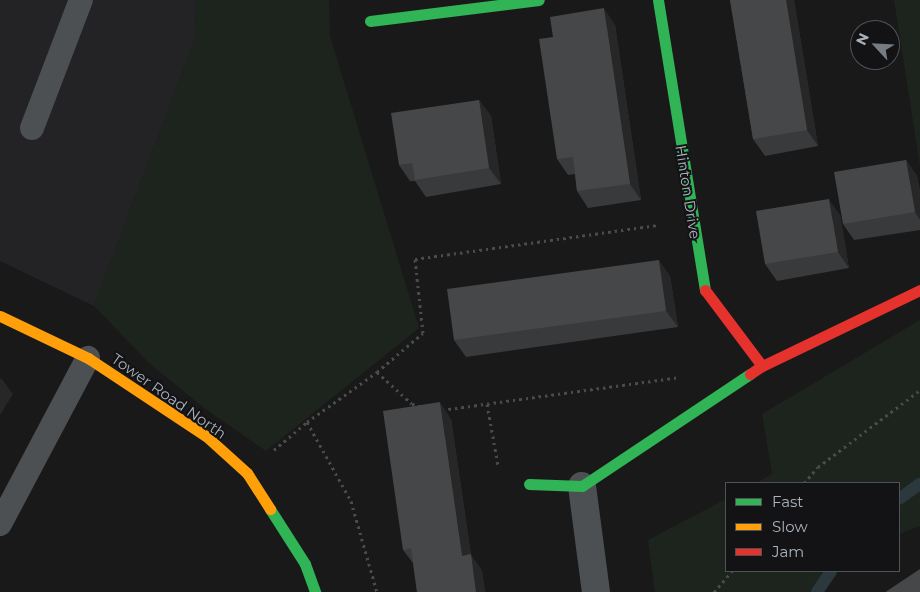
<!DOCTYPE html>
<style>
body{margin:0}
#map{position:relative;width:920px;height:592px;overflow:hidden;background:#19191a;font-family:Montserrat,sans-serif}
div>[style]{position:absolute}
.built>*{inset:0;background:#232326}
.green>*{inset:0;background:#1d241d}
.stream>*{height:12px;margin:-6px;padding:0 6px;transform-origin:6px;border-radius:6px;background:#2b383d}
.path>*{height:3px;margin-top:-1.5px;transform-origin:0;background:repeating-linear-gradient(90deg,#494b4d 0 2.5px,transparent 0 6.5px)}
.lane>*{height:24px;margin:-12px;padding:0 12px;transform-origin:12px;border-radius:12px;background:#4d5053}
.street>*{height:28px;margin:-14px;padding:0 14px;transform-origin:14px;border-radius:14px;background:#4d5053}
.fast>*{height:11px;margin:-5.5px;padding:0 5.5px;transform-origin:5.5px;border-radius:5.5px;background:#30b455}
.slow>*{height:11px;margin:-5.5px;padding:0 5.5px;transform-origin:5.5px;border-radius:5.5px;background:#ff9f0a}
.jam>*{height:11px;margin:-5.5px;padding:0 5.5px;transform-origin:5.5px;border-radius:5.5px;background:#e5322d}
.wall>*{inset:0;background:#393a3c}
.shaded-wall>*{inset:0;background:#272728}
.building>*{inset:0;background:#454749}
span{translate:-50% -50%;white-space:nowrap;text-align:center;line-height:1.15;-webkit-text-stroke:4px #131316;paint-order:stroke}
.street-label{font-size:15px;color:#a9b2bb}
.legend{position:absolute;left:725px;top:482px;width:175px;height:90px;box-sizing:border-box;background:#131316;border:1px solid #4f5358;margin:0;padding:6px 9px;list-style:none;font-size:15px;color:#a9b2bb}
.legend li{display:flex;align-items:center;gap:10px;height:25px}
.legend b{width:25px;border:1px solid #4f5358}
.north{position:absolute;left:850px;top:20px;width:50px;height:50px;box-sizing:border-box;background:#131316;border:1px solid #4f5358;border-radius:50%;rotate:295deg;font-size:14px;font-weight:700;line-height:20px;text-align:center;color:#a9b2bb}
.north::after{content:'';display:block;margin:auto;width:18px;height:22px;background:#777c83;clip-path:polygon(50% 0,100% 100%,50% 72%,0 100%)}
</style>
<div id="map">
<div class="built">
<div style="clip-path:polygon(0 0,196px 0,195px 39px,94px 306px,0 261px)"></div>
</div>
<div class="green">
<div style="clip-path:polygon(196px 0,329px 0,330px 36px,419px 328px,266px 451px,204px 408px,149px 363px,94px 306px,195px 39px)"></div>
<div style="clip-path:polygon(894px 0,920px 0,920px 166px)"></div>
<div style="clip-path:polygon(920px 320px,920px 526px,899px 534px,899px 483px,756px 483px,772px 474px,762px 414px)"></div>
<div style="clip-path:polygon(726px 499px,726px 571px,829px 571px,813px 592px,655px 592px,648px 540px)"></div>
</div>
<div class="stream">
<div style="left:899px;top:499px;width:26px;rotate:-36deg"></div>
<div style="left:817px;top:592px;width:25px;rotate:-56deg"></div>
</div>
<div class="path">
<div style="left:377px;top:372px;width:60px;rotate:-40.3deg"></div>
<div style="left:423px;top:333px;width:74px;rotate:-96.2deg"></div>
<div style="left:415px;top:259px;width:245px;rotate:-8deg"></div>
<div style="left:487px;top:404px;width:62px;rotate:79.8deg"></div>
<div style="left:442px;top:410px;width:239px;rotate:-7.9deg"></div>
<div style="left:307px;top:422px;width:90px;rotate:60.9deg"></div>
<div style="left:351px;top:501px;width:95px;rotate:74.1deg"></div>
<div style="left:274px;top:450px;width:43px;rotate:-40.3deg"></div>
<div style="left:307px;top:422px;width:86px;rotate:-35.5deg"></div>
<div style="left:377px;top:372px;width:47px;rotate:42.4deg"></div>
<div style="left:412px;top:404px;width:10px;rotate:17deg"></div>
<div style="left:804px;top:483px;width:21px;rotate:-49deg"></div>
<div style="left:818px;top:467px;width:128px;rotate:-37deg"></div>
<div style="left:714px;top:592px;width:28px;rotate:-49deg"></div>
</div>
<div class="lane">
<div style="left:32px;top:128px;width:137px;rotate:-69.1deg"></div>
<div style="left:0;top:524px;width:188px;rotate:-62.1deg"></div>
</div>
<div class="street">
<div style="left:582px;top:486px;width:107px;rotate:82.5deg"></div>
</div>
<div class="fast">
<div style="left:658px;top:0;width:294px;rotate:80.8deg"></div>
<div style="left:370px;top:21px;width:170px;rotate:-7.1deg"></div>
<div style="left:529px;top:484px;width:53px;rotate:2.2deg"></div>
<div style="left:582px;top:486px;width:202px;rotate:-33.7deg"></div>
<div style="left:270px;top:509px;width:65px;rotate:57.5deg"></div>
<div style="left:305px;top:564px;width:30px;rotate:70deg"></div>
</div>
<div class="slow">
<div style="left:0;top:316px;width:98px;rotate:25.5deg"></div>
<div style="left:88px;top:358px;width:141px;rotate:33.5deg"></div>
<div style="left:206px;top:436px;width:55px;rotate:42.1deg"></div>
<div style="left:247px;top:473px;width:43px;rotate:57.4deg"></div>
</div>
<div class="jam">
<div style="left:705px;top:290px;width:95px;rotate:53.1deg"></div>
<div style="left:750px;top:374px;width:14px;rotate:-34deg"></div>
<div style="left:762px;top:366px;width:175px;rotate:-25.7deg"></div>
</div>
<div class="wall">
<div style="clip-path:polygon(730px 0,794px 0,818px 146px,765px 156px,753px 139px)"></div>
<div style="clip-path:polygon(615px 25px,641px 200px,588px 208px,577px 191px,575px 174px,568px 175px,557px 159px,553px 37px)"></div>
<div style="clip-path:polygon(479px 100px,491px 116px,501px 184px,426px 197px,415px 181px,410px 181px,399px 165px)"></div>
<div style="clip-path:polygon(906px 160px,917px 176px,920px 191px,920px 230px,854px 240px,843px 224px)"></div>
<div style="clip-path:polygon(840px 215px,849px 268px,777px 281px,765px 264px)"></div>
<div style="clip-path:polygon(670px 276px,678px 327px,466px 357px,454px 340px)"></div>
<div style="clip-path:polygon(451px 419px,471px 555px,482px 571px,485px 592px,417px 592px,413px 563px,403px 550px)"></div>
</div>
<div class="shaded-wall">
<div style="clip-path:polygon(786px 0,794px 0,818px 146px,807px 130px)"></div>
<div style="clip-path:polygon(604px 8px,615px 25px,641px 200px,630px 184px)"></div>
<div style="clip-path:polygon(479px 100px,491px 116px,501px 184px,489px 168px)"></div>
<div style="clip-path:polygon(906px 160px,917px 176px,920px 191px,920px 220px,915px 212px)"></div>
<div style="clip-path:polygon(829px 199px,840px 215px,849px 268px,838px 252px)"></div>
<div style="clip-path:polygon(659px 260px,670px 276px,678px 327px,666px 311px)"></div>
<div style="clip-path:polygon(1px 378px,13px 394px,0 415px,0 380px)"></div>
<div style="clip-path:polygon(440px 402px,451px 419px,471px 555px,482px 571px,485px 592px,476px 592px,462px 556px)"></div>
</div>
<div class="building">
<div style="clip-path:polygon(730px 0,786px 0,807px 130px,753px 139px)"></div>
<div style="clip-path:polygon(604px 8px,630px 184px,577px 191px,573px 157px,557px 159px,539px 39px,553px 37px,550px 17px)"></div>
<div style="clip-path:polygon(479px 100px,489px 168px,415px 180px,412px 163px,399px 165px,391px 113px)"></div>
<div style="clip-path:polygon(906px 160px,915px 212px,843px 224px,834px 172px)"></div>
<div style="clip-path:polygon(829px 199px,838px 252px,765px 264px,756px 211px)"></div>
<div style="clip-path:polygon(659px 260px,666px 311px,454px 340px,447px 289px)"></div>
<div style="clip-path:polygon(440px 402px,462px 556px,471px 554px,476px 592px,417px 592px,411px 548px,403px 550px,383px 411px)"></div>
<div style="clip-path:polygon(920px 569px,920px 592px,886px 592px,887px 591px)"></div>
</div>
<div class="street-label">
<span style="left:688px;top:192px;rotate:81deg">Hinton Drive</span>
<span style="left:169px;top:396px;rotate:35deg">Tower Road North</span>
</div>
<ul class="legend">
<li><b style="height:6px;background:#30b455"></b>Fast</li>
<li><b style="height:6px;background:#ff9f0a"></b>Slow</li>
<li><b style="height:6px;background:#e5322d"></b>Jam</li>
</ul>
<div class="north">N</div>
</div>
